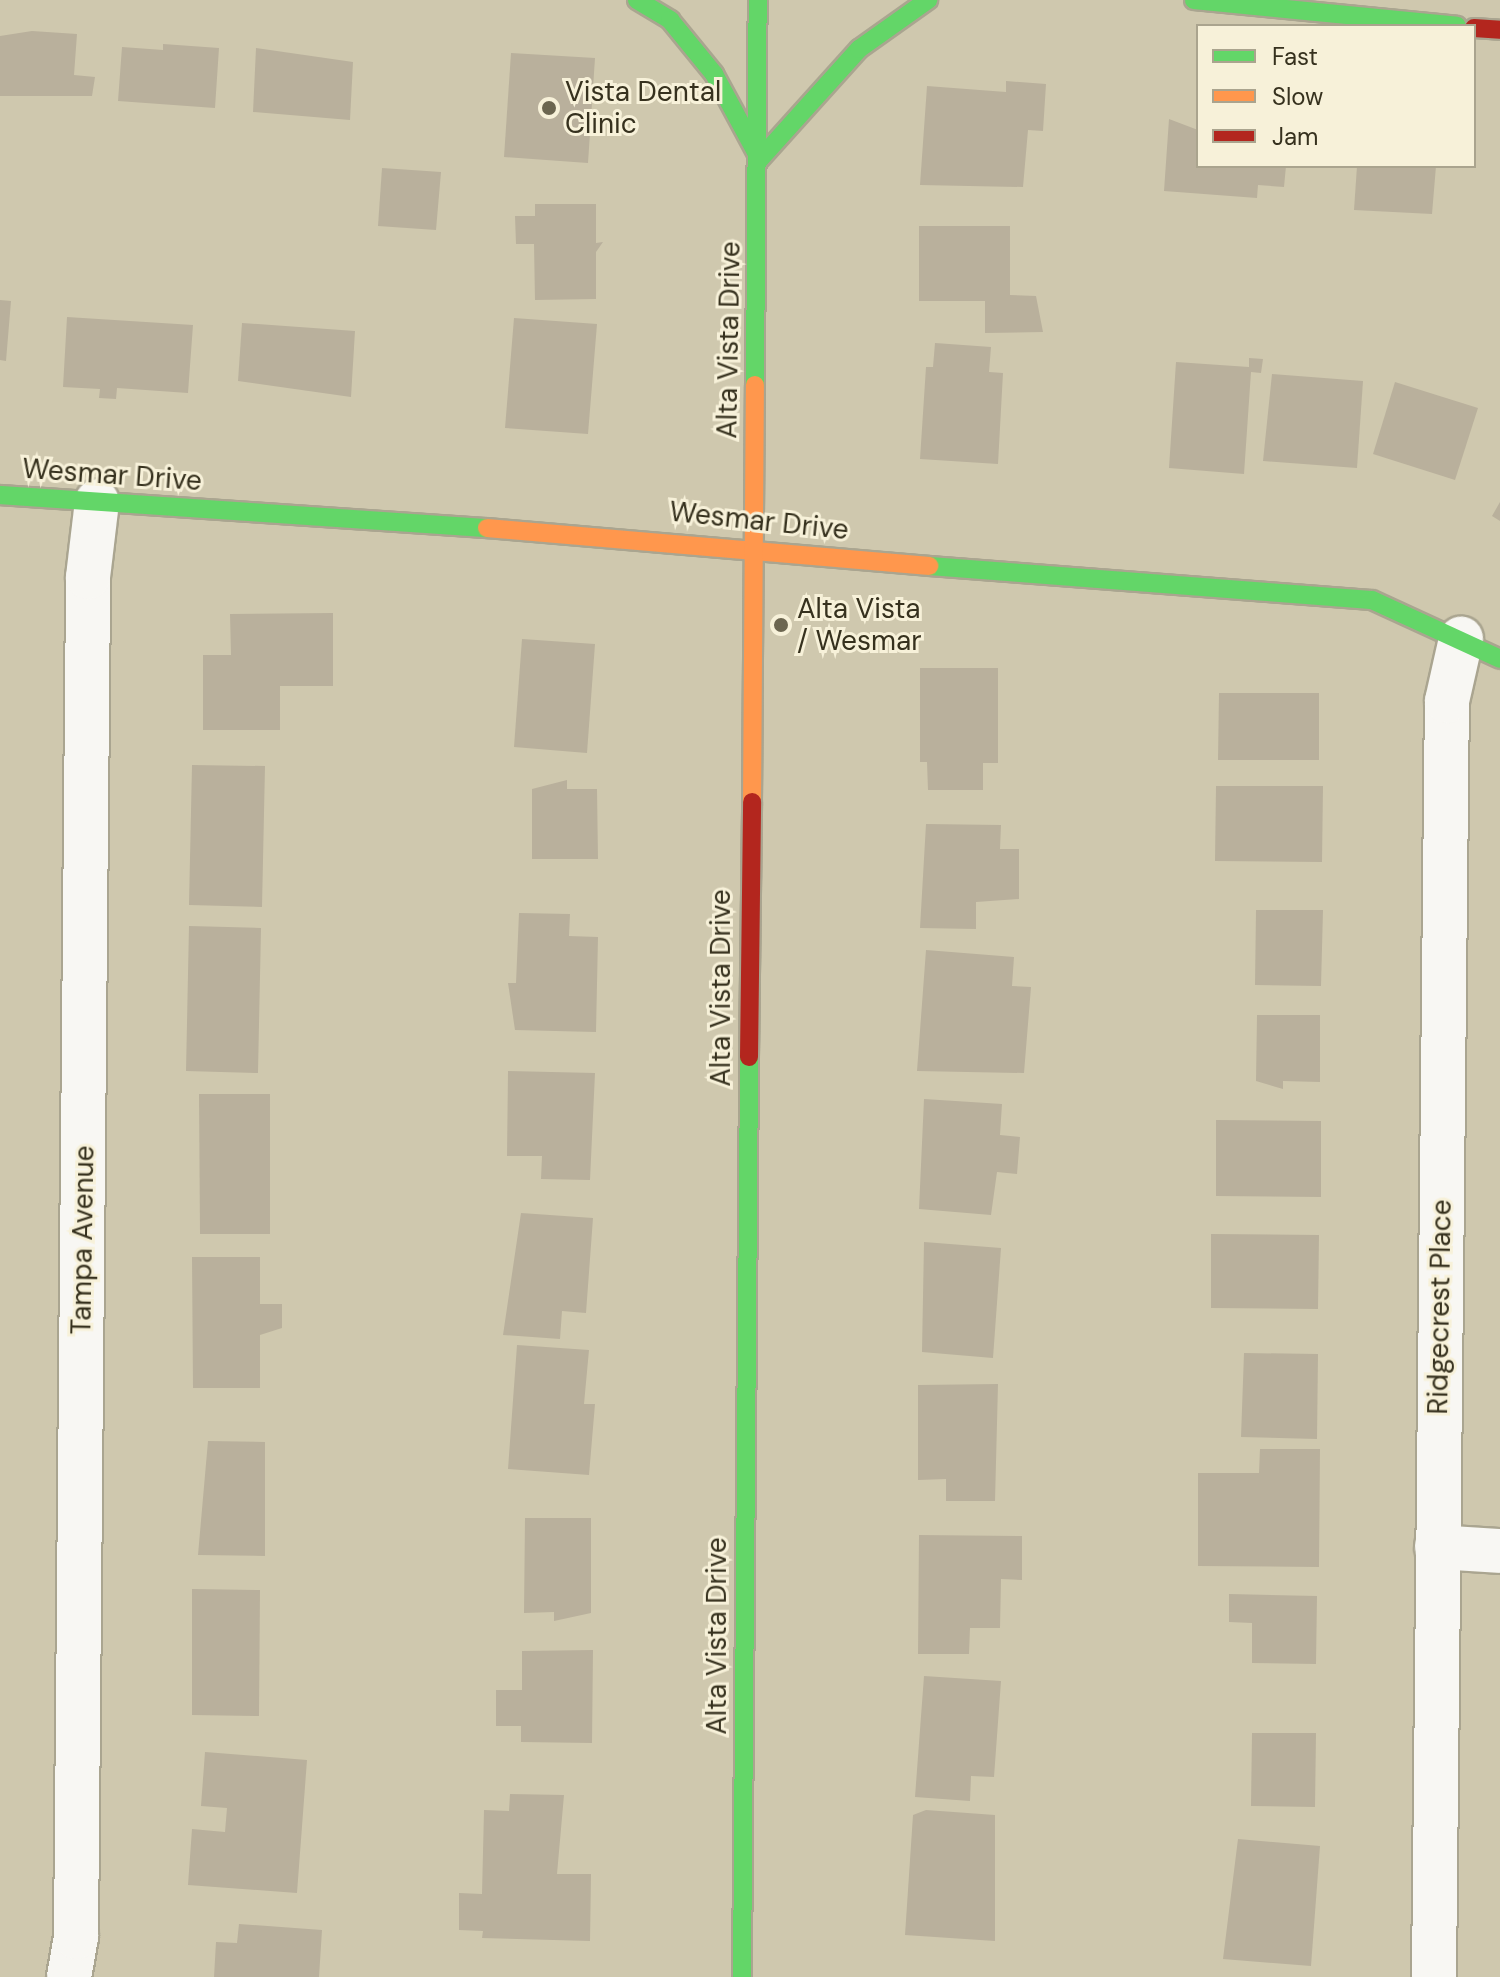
<!DOCTYPE html>
<style>
body{margin:0}
#map{position:relative;width:1500px;height:1977px;overflow:hidden;background:#cfc8ae;font-family:"DM Sans",sans-serif}
div>[style]{position:absolute}
.building>*{inset:0;background:#b9b09c}
.roads{filter:drop-shadow(2px 0 #aaa590) drop-shadow(-2px 0 #aaa590) drop-shadow(0 2px #aaa590) drop-shadow(0 -2px #aaa590)}
.street>*{height:44px;margin:-22px;padding:0 22px;transform-origin:22px;border-radius:22px;background:#f8f7f3}
.fast>*{height:18px;margin:-9px;padding:0 9px;transform-origin:9px;border-radius:9px;background:#63d668}
.slow>*{height:18px;margin:-9px;padding:0 9px;transform-origin:9px;border-radius:9px;background:#ff974d}
.jam>*{height:18px;margin:-9px;padding:0 9px;transform-origin:9px;border-radius:9px;background:#b3261e}
.dots>*{width:22px;height:22px;translate:-50% -50%;box-sizing:border-box;border:4px solid #f7f1d9;border-radius:50%}
span{translate:-50% -50%;white-space:nowrap;text-align:center;line-height:1.15;-webkit-text-stroke:6px #f7f1d9;paint-order:stroke}
.poi-label{font-size:28px;color:#36311e}
.left{translate:0 -50%;text-align:left}
.street-label{font-size:28px;color:#36311e}
.legend{position:absolute;left:1196px;top:24px;width:280px;height:144px;box-sizing:border-box;background:#f7f1d9;border:2px solid #aaa48e;margin:0;padding:10px 14px;list-style:none;font-size:24px;color:#36311e}
.legend li{display:flex;align-items:center;gap:16px;height:40px}
.legend b{width:40px;border:2px solid #aaa48e}
</style>
<div id="map">
<div class="building">
<div style="clip-path:polygon(32px 31px,77px 34px,74px 75px,95px 77px,92px 96px,0 96px,0 36px)"></div>
<div style="clip-path:polygon(163px 44px,219px 48px,215px 108px,118px 101px,122px 47px,163px 50px)"></div>
<div style="clip-path:polygon(256px 48px,353px 62px,350px 120px,253px 112px)"></div>
<div style="clip-path:polygon(511px 53px,595px 58px,588px 163px,504px 157px)"></div>
<div style="clip-path:polygon(1006px 81px,1046px 84px,1043px 131px,1028px 130px,1023px 187px,920px 185px,927px 86px,1006px 92px)"></div>
<div style="clip-path:polygon(1169px 119px,1198px 130px,1198px 166px,1286px 166px,1284px 187px,1258px 185px,1257px 198px,1164px 191px)"></div>
<div style="clip-path:polygon(1357px 166px,1436px 166px,1432px 214px,1354px 210px)"></div>
<div style="clip-path:polygon(382px 168px,441px 172px,436px 230px,378px 226px)"></div>
<div style="clip-path:polygon(535px 204px,596px 204px,596px 243px,603px 242px,596px 252px,596px 299px,535px 300px,534px 244px,516px 244px,515px 216px,535px 216px)"></div>
<div style="clip-path:polygon(919px 226px,1010px 226px,1010px 295px,1036px 296px,1043px 332px,985px 333px,985px 301px,919px 301px)"></div>
<div style="clip-path:polygon(0 300px,11px 301px,6px 361px,0 360px)"></div>
<div style="clip-path:polygon(67px 317px,193px 325px,188px 393px,117px 388px,116px 399px,99px 398px,100px 389px,63px 387px)"></div>
<div style="clip-path:polygon(514px 318px,597px 324px,588px 434px,505px 428px)"></div>
<div style="clip-path:polygon(242px 323px,355px 331px,351px 397px,238px 381px)"></div>
<div style="clip-path:polygon(935px 343px,991px 347px,989px 372px,1003px 373px,998px 464px,920px 459px,926px 367px,933px 367px)"></div>
<div style="clip-path:polygon(1249px 358px,1263px 359px,1261px 373px,1251px 372px,1244px 474px,1169px 468px,1176px 362px,1249px 367px)"></div>
<div style="clip-path:polygon(1272px 374px,1363px 381px,1357px 468px,1263px 461px)"></div>
<div style="clip-path:polygon(1395px 382px,1478px 408px,1455px 480px,1373px 454px)"></div>
<div style="clip-path:polygon(1500px 502px,1500px 521px,1492px 516px)"></div>
<div style="clip-path:polygon(333px 613px,333px 686px,280px 686px,280px 730px,203px 730px,203px 655px,231px 655px,230px 614px)"></div>
<div style="clip-path:polygon(522px 639px,595px 644px,587px 753px,514px 747px)"></div>
<div style="clip-path:polygon(920px 668px,998px 668px,998px 763px,983px 763px,983px 790px,928px 790px,927px 762px,920px 762px)"></div>
<div style="clip-path:polygon(1219px 693px,1319px 693px,1319px 760px,1218px 760px)"></div>
<div style="clip-path:polygon(192px 765px,265px 766px,262px 907px,189px 905px)"></div>
<div style="clip-path:polygon(567px 780px,567px 789px,597px 789px,598px 859px,532px 859px,532px 789px)"></div>
<div style="clip-path:polygon(1216px 786px,1323px 786px,1322px 862px,1215px 861px)"></div>
<div style="clip-path:polygon(926px 824px,1001px 825px,1000px 849px,1019px 849px,1019px 899px,976px 902px,976px 929px,920px 928px)"></div>
<div style="clip-path:polygon(1256px 910px,1323px 910px,1321px 986px,1255px 985px)"></div>
<div style="clip-path:polygon(519px 913px,570px 914px,569px 936px,598px 937px,596px 1032px,515px 1030px,508px 983px,516px 983px)"></div>
<div style="clip-path:polygon(189px 926px,261px 928px,258px 1073px,186px 1071px)"></div>
<div style="clip-path:polygon(926px 950px,1014px 957px,1012px 986px,1031px 987px,1024px 1073px,917px 1071px)"></div>
<div style="clip-path:polygon(1257px 1015px,1320px 1015px,1320px 1082px,1283px 1081px,1283px 1089px,1256px 1081px)"></div>
<div style="clip-path:polygon(508px 1071px,595px 1073px,590px 1180px,541px 1179px,542px 1156px,507px 1156px)"></div>
<div style="clip-path:polygon(199px 1094px,270px 1094px,270px 1234px,200px 1234px)"></div>
<div style="clip-path:polygon(924px 1099px,1002px 1104px,1000px 1135px,1020px 1137px,1017px 1174px,997px 1172px,991px 1215px,919px 1209px)"></div>
<div style="clip-path:polygon(1216px 1120px,1321px 1121px,1321px 1197px,1216px 1196px)"></div>
<div style="clip-path:polygon(521px 1213px,593px 1218px,586px 1313px,562px 1311px,560px 1339px,503px 1335px)"></div>
<div style="clip-path:polygon(1211px 1234px,1319px 1235px,1318px 1309px,1211px 1308px)"></div>
<div style="clip-path:polygon(924px 1242px,1001px 1248px,993px 1358px,922px 1352px)"></div>
<div style="clip-path:polygon(192px 1257px,260px 1257px,260px 1304px,282px 1304px,282px 1328px,260px 1335px,260px 1388px,193px 1388px)"></div>
<div style="clip-path:polygon(517px 1345px,589px 1350px,584px 1404px,595px 1404px,589px 1475px,508px 1469px)"></div>
<div style="clip-path:polygon(1244px 1353px,1318px 1354px,1317px 1439px,1241px 1437px)"></div>
<div style="clip-path:polygon(998px 1384px,995px 1501px,946px 1501px,946px 1479px,918px 1480px,918px 1385px)"></div>
<div style="clip-path:polygon(208px 1441px,265px 1442px,265px 1556px,198px 1555px)"></div>
<div style="clip-path:polygon(1260px 1449px,1320px 1449px,1319px 1567px,1198px 1566px,1198px 1473px,1259px 1473px)"></div>
<div style="clip-path:polygon(525px 1518px,591px 1518px,591px 1613px,554px 1621px,554px 1612px,524px 1613px)"></div>
<div style="clip-path:polygon(919px 1535px,1022px 1536px,1022px 1580px,1001px 1579px,1000px 1628px,970px 1628px,969px 1654px,918px 1654px)"></div>
<div style="clip-path:polygon(192px 1589px,260px 1590px,259px 1716px,192px 1715px)"></div>
<div style="clip-path:polygon(1229px 1594px,1317px 1596px,1316px 1664px,1252px 1663px,1252px 1623px,1229px 1622px)"></div>
<div style="clip-path:polygon(593px 1650px,592px 1743px,521px 1742px,521px 1726px,496px 1726px,496px 1690px,522px 1690px,522px 1651px)"></div>
<div style="clip-path:polygon(924px 1676px,1001px 1681px,994px 1777px,971px 1776px,970px 1801px,915px 1797px)"></div>
<div style="clip-path:polygon(1252px 1733px,1316px 1733px,1315px 1807px,1251px 1806px)"></div>
<div style="clip-path:polygon(205px 1752px,307px 1760px,297px 1893px,188px 1885px,192px 1829px,225px 1832px,227px 1808px,201px 1806px)"></div>
<div style="clip-path:polygon(510px 1794px,564px 1795px,557px 1874px,591px 1874px,590px 1941px,482px 1938px,483px 1931px,459px 1930px,459px 1893px,482px 1894px,484px 1810px,509px 1811px)"></div>
<div style="clip-path:polygon(926px 1810px,995px 1815px,995px 1941px,905px 1935px,913px 1815px)"></div>
<div style="clip-path:polygon(1238px 1839px,1320px 1846px,1311px 1966px,1223px 1959px)"></div>
<div style="clip-path:polygon(239px 1924px,322px 1930px,319px 1977px,214px 1977px,216px 1942px,237px 1943px)"></div>
</div>
<div class="roads">
<div class="street">
<div style="left:1437px;top:1547px;width:63px;rotate:3.6deg"></div>
<div style="left:69px;top:1977px;width:41px;rotate:-80.1deg"></div>
<div style="left:76px;top:1937px;width:1360px;rotate:-89.49deg"></div>
<div style="left:88px;top:577px;width:76px;rotate:-83.2deg"></div>
<div style="left:1434px;top:1977px;width:1276px;rotate:-89.42deg"></div>
<div style="left:1447px;top:701px;width:64px;rotate:-77.3deg"></div>
</div>
<div class="fast">
<div style="left:637px;top:0;width:39px;rotate:31deg"></div>
<div style="left:670px;top:20px;width:70px;rotate:50.8deg"></div>
<div style="left:714px;top:74px;width:91px;rotate:61.7deg"></div>
<div style="left:1194px;top:0;width:264px;rotate:5.6deg"></div>
<div style="left:760px;top:159px;width:148px;rotate:-48deg"></div>
<div style="left:859px;top:49px;width:85px;rotate:-35.4deg"></div>
<div style="left:755px;top:385px;width:385px;rotate:-89.6deg"></div>
<div style="left:0;top:495px;width:488px;rotate:3.9deg"></div>
<div style="left:929px;top:566px;width:444px;rotate:4.4deg"></div>
<div style="left:1372px;top:600px;width:141px;rotate:24.7deg"></div>
<div style="left:742px;top:1977px;width:920px;rotate:-89.56deg"></div>
</div>
<div class="slow">
<div style="left:487px;top:528px;width:444px;rotate:4.9deg"></div>
<div style="left:752px;top:802px;width:417px;rotate:-89.6deg"></div>
</div>
<div class="jam">
<div style="left:1474px;top:28px;width:26px;rotate:4deg"></div>
<div style="left:749px;top:1057px;width:255px;rotate:-89.3deg"></div>
</div>
</div>
<div class="dots">
<div style="left:549px;top:108px;background:#6c6650"></div>
<div style="left:781px;top:625px;background:#6c6650"></div>
</div>
<div class="poi-label">
<span class="left" style="left:565px;top:108px">Vista Dental<br>Clinic</span>
<span class="left" style="left:797px;top:625px">Alta Vista<br>/ Wesmar</span>
</div>
<div class="street-label">
<span style="left:729px;top:340px;rotate:-89deg">Alta Vista Drive</span>
<span style="left:112px;top:475px;rotate:4deg">Wesmar Drive</span>
<span style="left:759px;top:521px;rotate:6deg">Wesmar Drive</span>
<span style="left:721px;top:988px;rotate:-90deg">Alta Vista Drive</span>
<span style="left:83px;top:1240px;rotate:-89deg">Tampa Avenue</span>
<span style="left:1440px;top:1307px;rotate:-89deg">Ridgecrest Place</span>
<span style="left:717px;top:1636px;rotate:-90deg">Alta Vista Drive</span>
</div>
<ul class="legend">
<li><b style="height:10px;background:#63d668"></b>Fast</li>
<li><b style="height:10px;background:#ff974d"></b>Slow</li>
<li><b style="height:10px;background:#b3261e"></b>Jam</li>
</ul>
</div>
